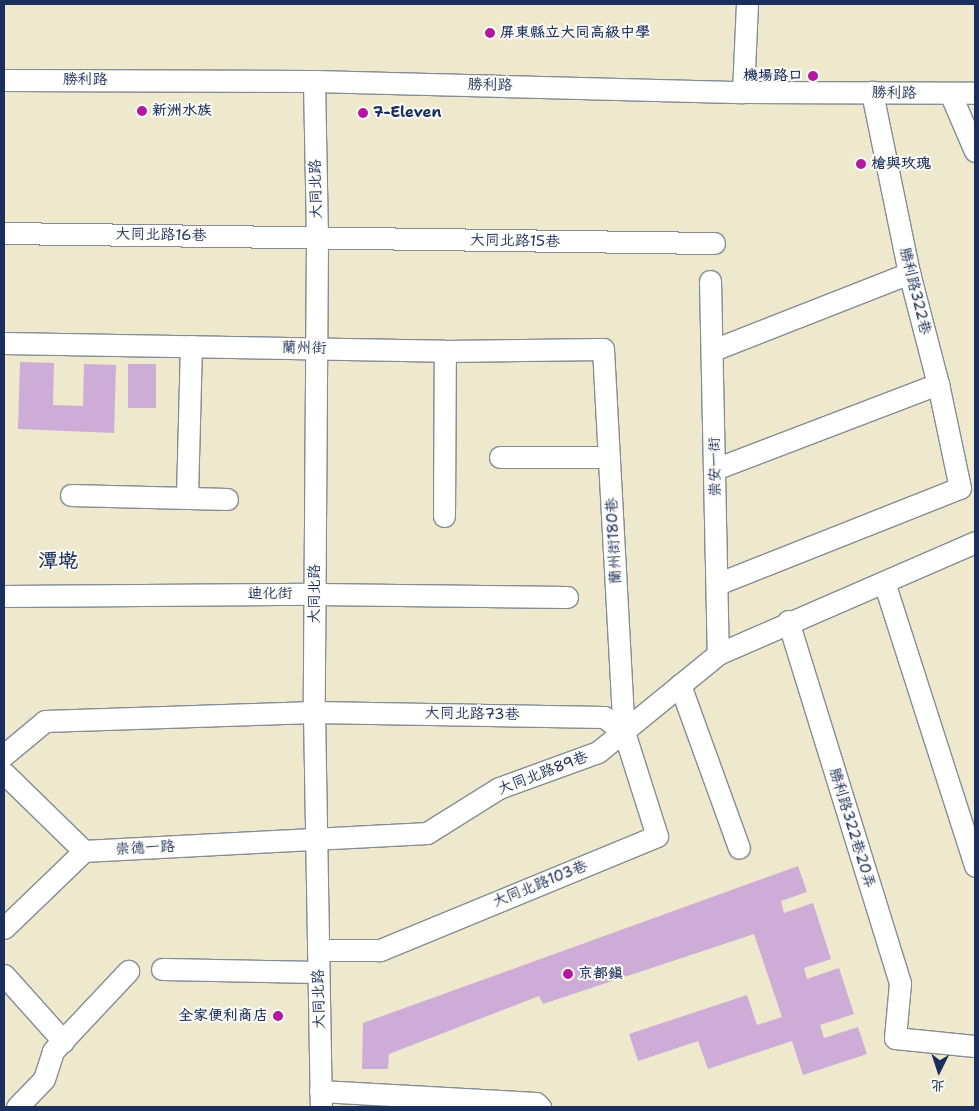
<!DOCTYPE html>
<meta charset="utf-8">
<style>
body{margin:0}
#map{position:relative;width:979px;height:1111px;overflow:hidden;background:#eee8cc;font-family:"Shantell Sans","LXGW WenKai TC",sans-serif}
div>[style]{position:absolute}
.building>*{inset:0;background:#cdacd8}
.roads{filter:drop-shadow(1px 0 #848c95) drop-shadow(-1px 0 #848c95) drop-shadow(0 1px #848c95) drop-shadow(0 -1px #848c95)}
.minor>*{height:21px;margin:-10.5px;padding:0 10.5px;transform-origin:10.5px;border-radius:10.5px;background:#fff}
.dots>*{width:14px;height:14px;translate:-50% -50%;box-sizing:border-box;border:2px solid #fdfcf7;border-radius:50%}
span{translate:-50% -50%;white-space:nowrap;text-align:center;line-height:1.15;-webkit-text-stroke:4px #fdfcf7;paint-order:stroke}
.poi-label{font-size:15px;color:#1b2f5e;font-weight:700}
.left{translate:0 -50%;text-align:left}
.right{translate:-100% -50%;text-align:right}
.street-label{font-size:15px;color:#1b2f5e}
.district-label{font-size:20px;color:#1b2f5e;font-weight:700}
.frame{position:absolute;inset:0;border:5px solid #1b2f5e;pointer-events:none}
.north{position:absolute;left:914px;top:1046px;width:50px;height:50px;-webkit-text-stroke:4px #fdfcf7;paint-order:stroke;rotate:184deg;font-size:14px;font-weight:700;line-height:20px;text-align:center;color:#1b2f5e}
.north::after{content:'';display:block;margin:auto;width:18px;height:22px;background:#1b2f5e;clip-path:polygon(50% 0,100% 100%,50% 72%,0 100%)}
</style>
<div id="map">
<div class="building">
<div style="clip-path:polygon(20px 362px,54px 363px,53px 405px,83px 406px,84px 364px,116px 365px,114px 433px,18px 429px)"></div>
<div style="clip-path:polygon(128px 364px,156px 364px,156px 408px,128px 408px)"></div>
<div style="clip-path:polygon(798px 866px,807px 892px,781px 901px,784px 913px,813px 903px,831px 959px,804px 968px,807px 979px,839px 968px,854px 1014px,820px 1025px,824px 1038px,858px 1027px,867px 1054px,803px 1075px,792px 1041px,708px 1069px,698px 1041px,638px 1061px,629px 1034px,747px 995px,757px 1025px,782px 1017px,754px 934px,543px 1004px,539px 996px,389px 1054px,388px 1069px,362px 1069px,363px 1023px)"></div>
</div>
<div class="roads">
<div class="minor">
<div style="left:4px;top:80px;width:310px;rotate:0.2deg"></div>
<div style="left:314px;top:81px;width:429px;rotate:1.5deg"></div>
<div style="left:743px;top:92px;width:232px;rotate:0.2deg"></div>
<div style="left:314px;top:81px;width:157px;rotate:88.9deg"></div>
<div style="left:317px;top:238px;width:474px;rotate:90.4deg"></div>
<div style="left:314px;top:712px;width:395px;rotate:89deg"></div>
<div style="left:743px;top:92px;width:88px;rotate:-87.4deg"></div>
<div style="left:950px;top:93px;width:63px;rotate:66.7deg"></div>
<div style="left:4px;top:233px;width:710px;rotate:0.81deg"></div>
<div style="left:710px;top:281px;width:373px;rotate:88.8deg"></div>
<div style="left:4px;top:343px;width:441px;rotate:1deg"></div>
<div style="left:445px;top:351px;width:158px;rotate:-0.7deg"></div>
<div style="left:603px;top:349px;width:384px;rotate:86.9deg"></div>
<div style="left:624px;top:732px;width:109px;rotate:72.4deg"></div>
<div style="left:657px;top:836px;width:300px;rotate:157.6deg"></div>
<div style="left:380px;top:950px;width:62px;rotate:180deg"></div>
<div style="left:713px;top:350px;width:211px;rotate:-21.4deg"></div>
<div style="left:500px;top:457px;width:109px"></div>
<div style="left:715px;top:469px;width:239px;rotate:-20.9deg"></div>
<div style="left:71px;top:495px;width:156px;rotate:1.5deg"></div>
<div style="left:187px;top:497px;width:151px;rotate:-88.5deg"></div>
<div style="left:444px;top:516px;width:165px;rotate:-89.7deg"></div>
<div style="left:884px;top:582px;width:298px;rotate:72.2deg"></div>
<div style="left:717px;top:584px;width:261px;rotate:-21.6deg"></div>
<div style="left:960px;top:488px;width:106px;rotate:-101.9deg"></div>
<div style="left:938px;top:384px;width:115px;rotate:-104.6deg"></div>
<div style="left:909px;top:273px;width:185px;rotate:-101.6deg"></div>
<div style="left:4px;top:596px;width:311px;rotate:-0.4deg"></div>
<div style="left:315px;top:594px;width:252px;rotate:0.7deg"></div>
<div style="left:788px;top:621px;width:379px;rotate:72.8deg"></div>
<div style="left:900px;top:983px;width:55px;rotate:95.2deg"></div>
<div style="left:895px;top:1038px;width:80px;rotate:5.7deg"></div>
<div style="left:680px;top:685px;width:173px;rotate:70.1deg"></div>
<div style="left:4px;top:755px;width:53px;rotate:-39.7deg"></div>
<div style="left:45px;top:721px;width:269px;rotate:-1.9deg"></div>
<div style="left:314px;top:712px;width:290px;rotate:1deg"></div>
<div style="left:604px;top:717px;width:25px;rotate:37deg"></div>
<div style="left:4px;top:773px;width:112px;rotate:44.3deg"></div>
<div style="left:4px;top:928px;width:111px;rotate:-43.9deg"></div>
<div style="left:84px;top:851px;width:343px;rotate:-3deg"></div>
<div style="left:427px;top:833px;width:85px;rotate:-32deg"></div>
<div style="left:499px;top:788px;width:105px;rotate:-20deg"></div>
<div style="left:598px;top:752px;width:155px;rotate:-39.2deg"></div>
<div style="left:718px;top:654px;width:280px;rotate:-23.5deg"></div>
<div style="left:162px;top:969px;width:156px;rotate:1.1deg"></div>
<div style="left:4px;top:975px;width:89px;rotate:48.2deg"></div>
<div style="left:320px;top:1091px;width:216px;rotate:3.2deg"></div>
<div style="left:536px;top:1103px;width:6px;rotate:45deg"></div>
<div style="left:17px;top:1107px;width:39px;rotate:-46deg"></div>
<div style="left:44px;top:1079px;width:29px;rotate:-72deg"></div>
<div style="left:53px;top:1051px;width:110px;rotate:-46.8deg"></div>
</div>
</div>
<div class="dots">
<div style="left:490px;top:33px;background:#b5179e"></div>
<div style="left:813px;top:76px;background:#b5179e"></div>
<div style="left:142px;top:111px;background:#b5179e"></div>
<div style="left:363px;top:113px;background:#b5179e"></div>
<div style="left:861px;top:164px;background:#b5179e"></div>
<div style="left:568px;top:974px;background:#b5179e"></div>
<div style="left:278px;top:1016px;background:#b5179e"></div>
</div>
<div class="poi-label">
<span class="left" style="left:500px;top:33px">屏東縣立大同高級中學</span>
<span class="right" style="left:803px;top:76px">機場路口</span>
<span class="left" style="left:152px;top:111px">新洲水族</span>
<span class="left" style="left:373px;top:113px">7-Eleven</span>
<span class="left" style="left:871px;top:164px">槍與玫瑰</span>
<span class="left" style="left:578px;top:974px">京都鎮</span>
<span class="right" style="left:268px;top:1016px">全家便利商店</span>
</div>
<div class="street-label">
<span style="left:85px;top:80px">勝利路</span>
<span style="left:490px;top:85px;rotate:1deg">勝利路</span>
<span style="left:894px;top:93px;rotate:1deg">勝利路</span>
<span style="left:316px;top:189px;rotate:-91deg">大同北路</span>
<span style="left:161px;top:235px;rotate:1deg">大同北路16巷</span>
<span style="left:515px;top:241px;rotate:1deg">大同北路15巷</span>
<span style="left:915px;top:291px;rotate:76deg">勝利路322巷</span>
<span style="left:304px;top:348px;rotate:1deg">蘭州街</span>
<span style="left:715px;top:467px;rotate:-91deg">崇安一街</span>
<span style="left:614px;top:541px;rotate:-93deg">蘭州街180巷</span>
<span style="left:270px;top:594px">迪化街</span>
<span style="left:315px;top:594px;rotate:-90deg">大同北路</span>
<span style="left:472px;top:714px;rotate:1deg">大同北路73巷</span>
<span style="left:543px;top:773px;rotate:-21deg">大同北路89巷</span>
<span style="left:852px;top:828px;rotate:73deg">勝利路322巷20弄</span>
<span style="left:145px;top:848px;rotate:-3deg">崇德一路</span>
<span style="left:540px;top:884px;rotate:-22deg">大同北路103巷</span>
<span style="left:319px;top:999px;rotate:-91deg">大同北路</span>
</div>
<div class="district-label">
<span style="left:58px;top:560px">潭墘</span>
</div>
<div class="frame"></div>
<div class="north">北</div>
</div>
